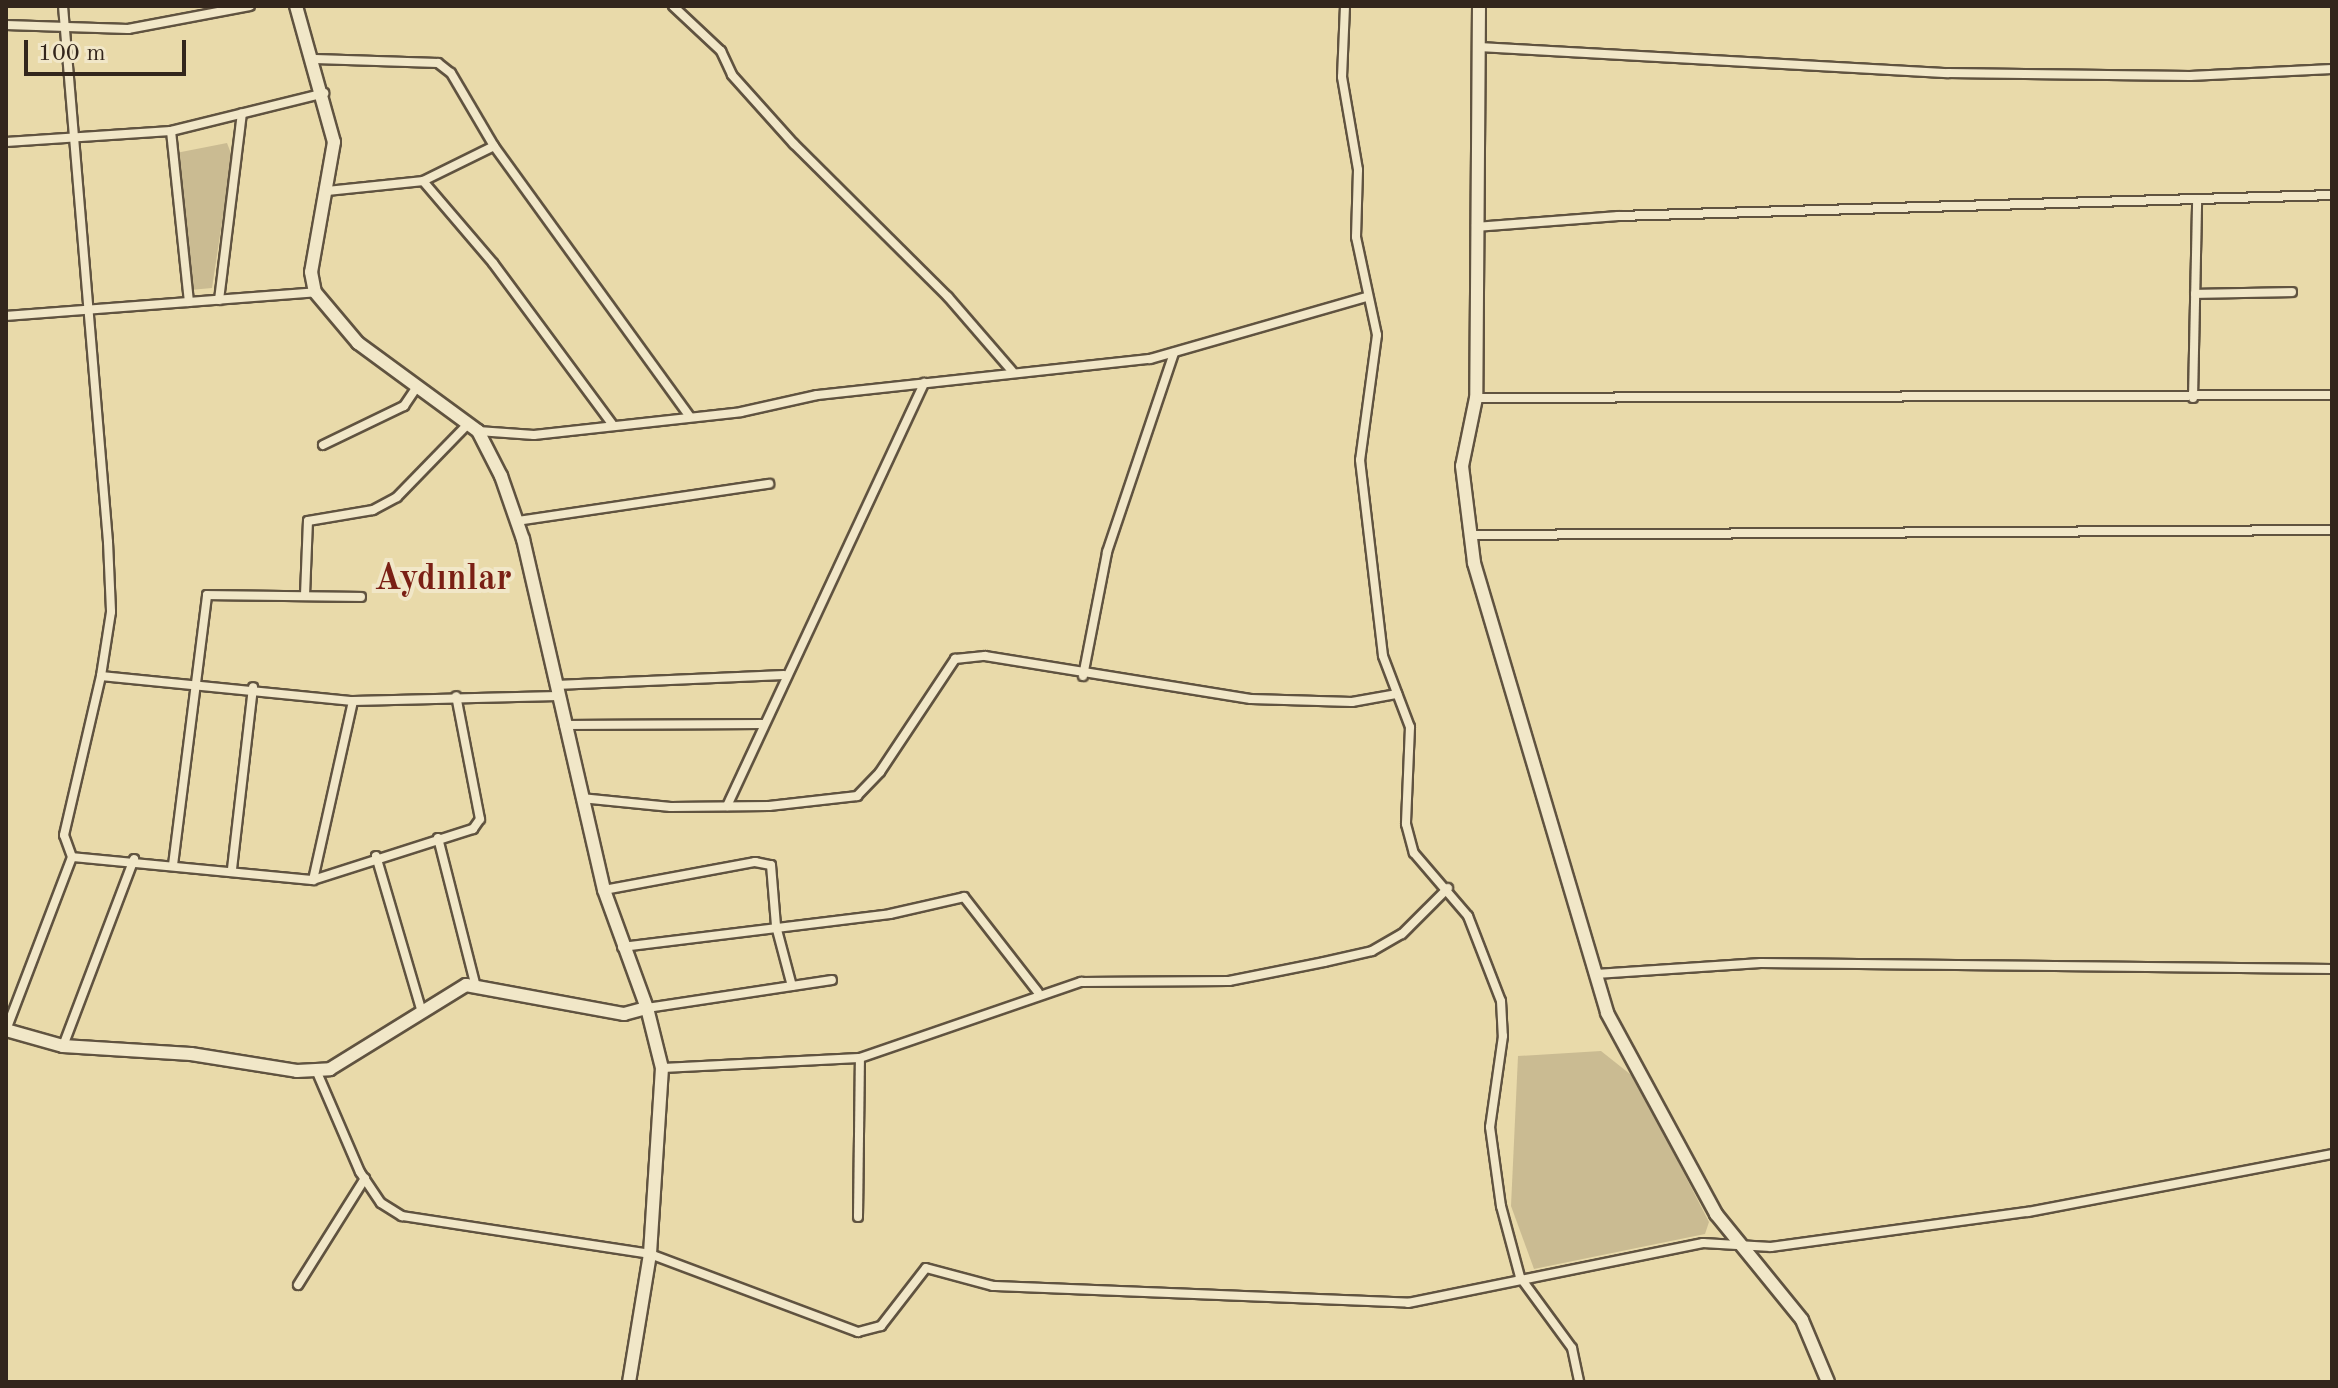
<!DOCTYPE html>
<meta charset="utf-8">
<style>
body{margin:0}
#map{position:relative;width:2338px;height:1388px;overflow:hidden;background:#e9daaa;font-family:"Old Standard TT",serif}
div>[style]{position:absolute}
.green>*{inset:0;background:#cabb92}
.roads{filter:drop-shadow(2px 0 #605340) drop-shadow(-2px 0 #605340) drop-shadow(0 2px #605340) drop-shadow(0 -2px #605340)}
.street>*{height:8px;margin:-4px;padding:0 4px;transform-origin:4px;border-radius:4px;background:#f1e7c8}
.secondary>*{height:12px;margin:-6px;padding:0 6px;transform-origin:6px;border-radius:6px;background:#f1e7c8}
span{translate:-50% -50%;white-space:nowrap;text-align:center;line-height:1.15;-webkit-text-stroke:8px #f1e7c8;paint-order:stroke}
.district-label{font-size:36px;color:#7a1f14;font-weight:700}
.frame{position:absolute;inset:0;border:8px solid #33261c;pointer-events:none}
.scale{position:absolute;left:24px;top:40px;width:162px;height:36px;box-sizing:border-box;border:4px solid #33261c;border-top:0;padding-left:10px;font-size:24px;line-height:28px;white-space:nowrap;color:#33261c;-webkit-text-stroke:6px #f1e7c8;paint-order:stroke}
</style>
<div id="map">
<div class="green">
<div style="clip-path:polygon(227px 143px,232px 156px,212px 288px,190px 290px,176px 153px)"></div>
<div style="clip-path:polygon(1601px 1051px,1635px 1078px,1709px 1222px,1705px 1234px,1534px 1269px,1511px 1206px,1518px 1056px)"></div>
</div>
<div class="roads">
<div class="street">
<div style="left:63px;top:6px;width:538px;rotate:85.2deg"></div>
<div style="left:108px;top:542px;width:70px;rotate:87.5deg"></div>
<div style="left:111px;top:612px;width:65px;rotate:98.9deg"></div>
<div style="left:673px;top:6px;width:66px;rotate:43.2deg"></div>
<div style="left:721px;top:51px;width:26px;rotate:65deg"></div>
<div style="left:732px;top:75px;width:93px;rotate:48.1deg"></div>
<div style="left:794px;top:144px;width:217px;rotate:44.8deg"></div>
<div style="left:948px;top:297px;width:98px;rotate:49.1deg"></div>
<div style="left:1345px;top:6px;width:71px;rotate:92.4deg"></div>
<div style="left:1342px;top:77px;width:94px;rotate:80.2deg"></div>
<div style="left:1358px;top:170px;width:67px;rotate:91.7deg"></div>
<div style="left:1356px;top:237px;width:100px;rotate:77.9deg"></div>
<div style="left:1377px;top:335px;width:126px;rotate:97.7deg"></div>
<div style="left:1360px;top:460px;width:197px;rotate:83.3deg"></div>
<div style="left:1383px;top:656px;width:76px;rotate:69.2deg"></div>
<div style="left:1410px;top:727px;width:97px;rotate:92.4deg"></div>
<div style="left:1406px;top:824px;width:30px;rotate:75deg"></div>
<div style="left:1414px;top:853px;width:83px;rotate:49.4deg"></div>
<div style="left:1468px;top:916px;width:91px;rotate:68.8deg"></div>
<div style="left:1501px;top:1001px;width:35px;rotate:87deg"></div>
<div style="left:1503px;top:1036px;width:92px;rotate:98.1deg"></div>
<div style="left:1490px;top:1127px;width:80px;rotate:82.1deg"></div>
<div style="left:1501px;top:1206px;width:73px;rotate:75deg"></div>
<div style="left:1520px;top:1277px;width:88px;rotate:53.8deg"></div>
<div style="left:1572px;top:1348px;width:35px;rotate:78deg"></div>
<div style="left:6px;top:25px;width:122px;rotate:1.9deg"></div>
<div style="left:128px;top:29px;width:124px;rotate:-10.7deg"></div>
<div style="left:1479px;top:47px;width:470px;rotate:3.2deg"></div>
<div style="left:1948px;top:73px;width:242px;rotate:0.7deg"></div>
<div style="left:2190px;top:76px;width:142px;rotate:-2.8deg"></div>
<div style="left:315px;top:59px;width:123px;rotate:1.9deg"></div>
<div style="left:438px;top:63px;width:16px;rotate:38deg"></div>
<div style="left:451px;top:73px;width:85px;rotate:59.5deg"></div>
<div style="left:494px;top:146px;width:334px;rotate:54.1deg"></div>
<div style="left:171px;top:131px;width:172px;rotate:84deg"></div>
<div style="left:6px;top:142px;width:165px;rotate:-3.8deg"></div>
<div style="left:171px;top:131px;width:158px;rotate:-13.9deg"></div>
<div style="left:423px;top:181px;width:108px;rotate:49.5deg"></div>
<div style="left:493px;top:263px;width:202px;rotate:53.5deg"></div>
<div style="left:327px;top:191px;width:97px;rotate:-5.9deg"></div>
<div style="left:423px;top:181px;width:79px;rotate:-26.2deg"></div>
<div style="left:1476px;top:227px;width:142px;rotate:-4.4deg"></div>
<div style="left:1618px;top:216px;width:714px;rotate:-1.68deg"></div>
<div style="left:2195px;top:294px;width:97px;rotate:-1.2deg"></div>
<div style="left:219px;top:300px;width:188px;rotate:-83deg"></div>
<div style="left:6px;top:316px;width:310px;rotate:-4.4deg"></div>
<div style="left:1476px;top:398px;width:856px;rotate:-0.2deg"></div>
<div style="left:2193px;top:398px;width:196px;rotate:-88.8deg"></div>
<div style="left:478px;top:431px;width:56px;rotate:4.1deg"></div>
<div style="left:534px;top:435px;width:208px;rotate:-6.3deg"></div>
<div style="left:741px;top:412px;width:78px;rotate:-12.6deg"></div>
<div style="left:817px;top:395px;width:335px;rotate:-6.2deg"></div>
<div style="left:1150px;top:359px;width:225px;rotate:-16deg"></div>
<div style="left:323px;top:445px;width:90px;rotate:-25.7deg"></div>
<div style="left:404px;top:406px;width:25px;rotate:-56deg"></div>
<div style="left:517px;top:521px;width:255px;rotate:-8.4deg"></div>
<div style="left:1471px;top:535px;width:861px;rotate:-0.33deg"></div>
<div style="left:305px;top:595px;width:74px;rotate:-87.7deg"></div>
<div style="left:308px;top:521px;width:66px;rotate:-9.6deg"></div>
<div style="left:373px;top:510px;width:27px;rotate:-28deg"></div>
<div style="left:397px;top:497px;width:102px;rotate:-45.8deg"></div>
<div style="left:1083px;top:676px;width:126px;rotate:-79deg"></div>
<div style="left:1107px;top:552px;width:210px;rotate:-71.4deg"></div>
<div style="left:556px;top:685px;width:228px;rotate:-2.5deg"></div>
<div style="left:564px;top:725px;width:199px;rotate:-0.3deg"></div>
<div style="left:581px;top:798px;width:90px;rotate:5.7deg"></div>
<div style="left:671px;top:807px;width:98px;rotate:-0.6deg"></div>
<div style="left:769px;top:806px;width:89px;rotate:-6.5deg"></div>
<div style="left:857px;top:796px;width:33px;rotate:-46deg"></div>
<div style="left:880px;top:772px;width:136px;rotate:-56.4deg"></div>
<div style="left:955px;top:659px;width:30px;rotate:-6deg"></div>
<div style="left:985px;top:656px;width:269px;rotate:9.2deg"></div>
<div style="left:1251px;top:699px;width:101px;rotate:1.7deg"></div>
<div style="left:1352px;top:702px;width:46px;rotate:-10.1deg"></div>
<div style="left:727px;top:806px;width:467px;rotate:-65deg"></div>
<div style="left:438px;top:838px;width:154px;rotate:75.7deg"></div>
<div style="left:376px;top:856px;width:159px;rotate:73.6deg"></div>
<div style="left:72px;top:857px;width:242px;rotate:5.5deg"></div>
<div style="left:313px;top:880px;width:183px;rotate:-77.4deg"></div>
<div style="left:173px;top:865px;width:272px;rotate:-82.8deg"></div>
<div style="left:207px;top:595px;width:154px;rotate:0.7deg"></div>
<div style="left:232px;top:869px;width:183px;rotate:-83.4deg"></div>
<div style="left:313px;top:880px;width:168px;rotate:-17.7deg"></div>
<div style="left:473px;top:829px;width:12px;rotate:-55deg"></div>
<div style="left:480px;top:819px;width:125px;rotate:-101deg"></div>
<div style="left:604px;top:890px;width:154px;rotate:-10.5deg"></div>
<div style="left:755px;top:862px;width:16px;rotate:11deg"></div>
<div style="left:771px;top:865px;width:61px;rotate:85.3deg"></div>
<div style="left:776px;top:926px;width:62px;rotate:75.1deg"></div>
<div style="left:622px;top:947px;width:270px;rotate:-7deg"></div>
<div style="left:890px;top:914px;width:76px;rotate:-12.9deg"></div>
<div style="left:964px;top:897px;width:120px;rotate:52.1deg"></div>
<div style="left:1596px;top:974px;width:165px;rotate:-3.8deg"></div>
<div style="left:1761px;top:963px;width:571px;rotate:0.6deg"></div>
<div style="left:647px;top:1008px;width:187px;rotate:-8.6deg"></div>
<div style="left:6px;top:1030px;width:185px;rotate:-69.1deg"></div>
<div style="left:72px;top:857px;width:23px;rotate:-110deg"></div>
<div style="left:64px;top:835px;width:163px;rotate:-76.9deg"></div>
<div style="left:101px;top:676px;width:253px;rotate:5.7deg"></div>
<div style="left:353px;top:701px;width:205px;rotate:-1.4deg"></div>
<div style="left:63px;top:1046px;width:200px;rotate:-69.2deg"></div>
<div style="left:662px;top:1068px;width:198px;rotate:-2.9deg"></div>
<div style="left:860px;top:1058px;width:234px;rotate:-19deg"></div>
<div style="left:1081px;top:982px;width:148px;rotate:-0.4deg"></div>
<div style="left:1229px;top:981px;width:97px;rotate:-11.3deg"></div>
<div style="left:1324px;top:962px;width:49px;rotate:-12.9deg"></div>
<div style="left:1372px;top:951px;width:34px;rotate:-30deg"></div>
<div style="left:1402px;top:934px;width:65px;rotate:-45deg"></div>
<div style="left:316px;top:1070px;width:111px;rotate:66.7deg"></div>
<div style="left:360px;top:1172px;width:37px;rotate:56deg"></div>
<div style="left:381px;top:1203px;width:25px;rotate:32deg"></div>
<div style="left:402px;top:1216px;width:251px;rotate:8.7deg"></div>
<div style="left:650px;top:1254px;width:222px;rotate:20.6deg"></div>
<div style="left:858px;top:1332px;width:24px;rotate:-15deg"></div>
<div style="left:881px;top:1326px;width:73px;rotate:-52.2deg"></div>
<div style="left:926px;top:1268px;width:69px;rotate:15deg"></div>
<div style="left:993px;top:1286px;width:415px;rotate:2.3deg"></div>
<div style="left:1408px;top:1303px;width:301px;rotate:-11.5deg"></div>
<div style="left:1703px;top:1243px;width:68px;rotate:3.4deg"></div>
<div style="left:1771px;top:1247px;width:259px;rotate:-7.8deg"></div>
<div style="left:2028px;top:1212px;width:309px;rotate:-10.8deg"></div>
<div style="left:858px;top:1217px;width:159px;rotate:-89.3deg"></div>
<div style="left:298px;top:1285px;width:126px;rotate:-57.9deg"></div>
</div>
<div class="secondary">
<div style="left:296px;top:6px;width:141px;rotate:74.4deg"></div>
<div style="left:334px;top:142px;width:132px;rotate:100deg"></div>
<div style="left:311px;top:272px;width:20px;rotate:79deg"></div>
<div style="left:315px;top:292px;width:67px;rotate:49.9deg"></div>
<div style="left:358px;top:343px;width:149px;rotate:36.3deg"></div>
<div style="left:478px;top:431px;width:51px;rotate:62.9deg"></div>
<div style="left:501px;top:476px;width:67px;rotate:70.8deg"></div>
<div style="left:523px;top:539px;width:360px;rotate:77deg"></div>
<div style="left:604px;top:890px;width:126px;rotate:70deg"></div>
<div style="left:647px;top:1008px;width:62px;rotate:76deg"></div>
<div style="left:662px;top:1068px;width:186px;rotate:93.7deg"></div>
<div style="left:650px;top:1254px;width:130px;rotate:99.3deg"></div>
<div style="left:1479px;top:6px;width:392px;rotate:90.4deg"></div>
<div style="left:1476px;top:398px;width:69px;rotate:101.6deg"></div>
<div style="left:1462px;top:466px;width:98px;rotate:82.9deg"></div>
<div style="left:1474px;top:563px;width:469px;rotate:73.5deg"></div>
<div style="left:1607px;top:1013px;width:229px;rotate:61.5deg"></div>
<div style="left:1716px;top:1214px;width:136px;rotate:50.9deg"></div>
<div style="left:1802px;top:1320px;width:67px;rotate:67.2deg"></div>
<div style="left:6px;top:1030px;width:59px;rotate:15.7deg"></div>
<div style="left:63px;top:1046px;width:128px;rotate:3.6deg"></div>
<div style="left:191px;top:1054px;width:107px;rotate:9.1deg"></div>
<div style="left:297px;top:1071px;width:33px;rotate:-3deg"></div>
<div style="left:330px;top:1069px;width:160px;rotate:-31.7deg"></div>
<div style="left:466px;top:985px;width:161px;rotate:10.4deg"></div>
<div style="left:624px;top:1014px;width:24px;rotate:-15deg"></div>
</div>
</div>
<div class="district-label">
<span style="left:443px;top:581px">Aydınlar</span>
</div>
<div class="frame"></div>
<div class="scale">100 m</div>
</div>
